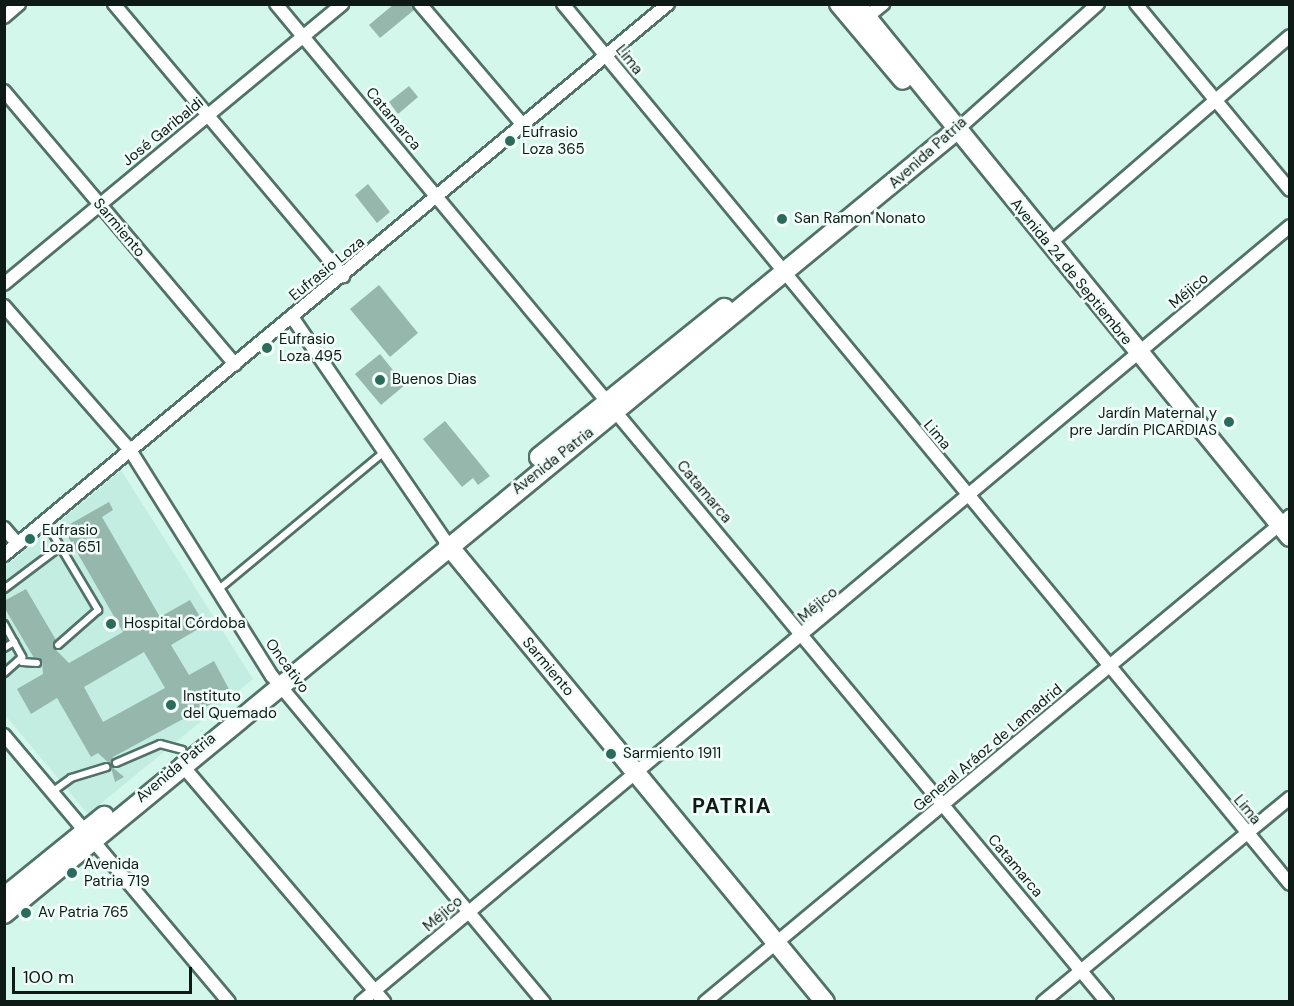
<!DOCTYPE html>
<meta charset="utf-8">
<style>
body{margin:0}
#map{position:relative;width:1294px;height:1006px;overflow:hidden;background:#d4f7ec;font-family:"DM Sans",sans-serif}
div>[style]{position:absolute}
.built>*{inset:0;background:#c2ede0}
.building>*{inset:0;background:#96b7ac}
.roads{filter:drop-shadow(2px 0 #527168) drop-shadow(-2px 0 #527168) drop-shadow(0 2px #527168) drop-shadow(0 -2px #527168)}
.lane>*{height:6px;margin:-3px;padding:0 3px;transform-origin:3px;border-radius:3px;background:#fff}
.street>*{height:12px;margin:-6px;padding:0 6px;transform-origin:6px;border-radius:6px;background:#fff}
.secondary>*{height:18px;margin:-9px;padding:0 9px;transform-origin:9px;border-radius:9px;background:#fff}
.dots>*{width:16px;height:16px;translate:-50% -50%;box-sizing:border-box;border:3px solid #f1fefa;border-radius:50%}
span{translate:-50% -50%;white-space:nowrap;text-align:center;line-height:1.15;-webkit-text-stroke:5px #f1fefa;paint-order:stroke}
.street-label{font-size:15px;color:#0d1a16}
.poi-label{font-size:15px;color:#0d1a16}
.left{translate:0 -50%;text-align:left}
.right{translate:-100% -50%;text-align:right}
.district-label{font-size:21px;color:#0d1a16;font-weight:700;letter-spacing:1.5px}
.frame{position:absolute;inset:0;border:6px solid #0d1a16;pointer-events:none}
.scale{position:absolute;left:12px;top:967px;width:180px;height:27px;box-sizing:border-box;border:3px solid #0d1a16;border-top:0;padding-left:8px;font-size:18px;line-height:21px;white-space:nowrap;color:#0d1a16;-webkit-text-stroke:4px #f1fefa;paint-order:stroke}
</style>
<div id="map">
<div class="built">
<div style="clip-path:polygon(121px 470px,253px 679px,88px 814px,5px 715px,4px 568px)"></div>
</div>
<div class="building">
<div style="clip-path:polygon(394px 4px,412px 4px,414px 10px,380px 38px,369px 25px)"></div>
<div style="clip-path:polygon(409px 86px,418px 97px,398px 114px,389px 102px)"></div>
<div style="clip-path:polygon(368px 184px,390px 212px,377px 223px,355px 195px)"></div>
<div style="clip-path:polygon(379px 285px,418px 333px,390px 357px,350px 309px)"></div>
<div style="clip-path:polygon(380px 354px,405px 385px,381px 405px,355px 374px)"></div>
<div style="clip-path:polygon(445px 421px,490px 476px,478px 485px,473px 478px,462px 487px,423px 439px)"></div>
<div style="clip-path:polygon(evenodd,109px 502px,113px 510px,102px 517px,160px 617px,190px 600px,205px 625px,171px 645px,189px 675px,214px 661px,231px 693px,113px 757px,111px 766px,124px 777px,115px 782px,110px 764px,98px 753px,91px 757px,57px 698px,31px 714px,17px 689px,43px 674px,42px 661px,34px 658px,4px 607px,4px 601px,26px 589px,56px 640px,54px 648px,69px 663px,123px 632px,63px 528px,109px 502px,144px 652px,165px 688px,103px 722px,84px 687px,144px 652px)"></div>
</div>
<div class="roads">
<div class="lane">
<div style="left:45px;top:521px;width:104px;rotate:59.2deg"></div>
<div style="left:98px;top:610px;width:53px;rotate:138.8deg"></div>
<div style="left:4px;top:589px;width:71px;rotate:-37deg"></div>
<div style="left:219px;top:589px;width:216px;rotate:-39.7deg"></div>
<div style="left:4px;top:624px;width:38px;rotate:61deg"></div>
<div style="left:22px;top:657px;width:24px;rotate:138deg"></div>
<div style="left:4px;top:648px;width:12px;rotate:-31deg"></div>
<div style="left:22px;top:662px;width:15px;rotate:4deg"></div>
<div style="left:116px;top:763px;width:48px;rotate:-23.4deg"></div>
<div style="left:160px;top:744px;width:23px;rotate:15deg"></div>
<div style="left:52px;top:792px;width:24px;rotate:-36deg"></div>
<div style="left:71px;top:778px;width:37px;rotate:-17deg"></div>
</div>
<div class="street">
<div style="left:114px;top:4px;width:356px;rotate:49.9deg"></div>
<div style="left:276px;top:4px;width:1299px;rotate:50.22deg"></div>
<div style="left:420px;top:4px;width:160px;rotate:49.6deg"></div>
<div style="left:563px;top:4px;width:1141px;rotate:50.44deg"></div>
<div style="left:1136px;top:4px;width:241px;rotate:50.4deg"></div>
<div style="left:4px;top:17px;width:20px;rotate:-41deg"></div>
<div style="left:867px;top:17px;width:21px;rotate:-39deg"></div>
<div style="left:4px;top:91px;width:358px;rotate:49.8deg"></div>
<div style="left:958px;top:129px;width:188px;rotate:-41.8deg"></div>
<div style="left:1049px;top:244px;width:318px;rotate:-40.8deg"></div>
<div style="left:4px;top:284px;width:439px;rotate:-39.6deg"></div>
<div style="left:4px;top:306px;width:191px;rotate:48.8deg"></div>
<div style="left:130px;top:450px;width:267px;rotate:57.9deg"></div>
<div style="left:272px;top:676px;width:425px;rotate:50.2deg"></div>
<div style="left:292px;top:317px;width:276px;rotate:55.6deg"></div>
<div style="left:4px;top:528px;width:21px;rotate:49deg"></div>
<div style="left:4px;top:555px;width:863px;rotate:-39.69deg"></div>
<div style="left:4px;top:735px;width:349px;rotate:49.9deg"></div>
<div style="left:181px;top:764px;width:313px;rotate:49.5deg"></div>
<div style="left:361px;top:1002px;width:1210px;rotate:-39.87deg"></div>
<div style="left:705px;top:1002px;width:761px;rotate:-39.72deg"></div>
<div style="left:1043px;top:1002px;width:320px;rotate:-39.6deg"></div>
</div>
<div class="secondary">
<div style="left:839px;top:4px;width:99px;rotate:49.9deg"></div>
<div style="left:856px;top:4px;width:687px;rotate:50.85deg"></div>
<div style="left:539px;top:457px;width:238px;rotate:-38.8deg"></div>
<div style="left:448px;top:545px;width:592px;rotate:50.48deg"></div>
<div style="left:4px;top:897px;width:129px;rotate:-39deg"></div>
<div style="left:4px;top:914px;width:1235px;rotate:-39.45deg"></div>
</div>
</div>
<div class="dots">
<div style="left:510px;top:141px;background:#2a6b5b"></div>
<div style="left:782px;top:219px;background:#2a6b5b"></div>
<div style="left:267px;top:348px;background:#2a6b5b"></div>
<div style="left:380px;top:380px;background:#2a6b5b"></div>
<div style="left:1229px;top:422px;background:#2a6b5b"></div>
<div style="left:30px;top:539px;background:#2a6b5b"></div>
<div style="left:111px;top:624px;background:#2a6b5b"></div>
<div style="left:171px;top:705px;background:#2a6b5b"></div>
<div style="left:611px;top:754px;background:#2a6b5b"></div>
<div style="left:72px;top:873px;background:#2a6b5b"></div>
<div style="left:26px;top:913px;background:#2a6b5b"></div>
</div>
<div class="street-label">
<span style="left:629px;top:60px;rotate:51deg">Lima</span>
<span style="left:393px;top:119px;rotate:50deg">Catamarca</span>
<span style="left:163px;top:132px;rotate:-39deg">José Garibaldi</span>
<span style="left:928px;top:153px;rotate:-42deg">Avenida Patria</span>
<span style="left:119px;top:228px;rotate:50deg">Sarmiento</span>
<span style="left:327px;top:269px;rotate:-39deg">Eufrasio Loza</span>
<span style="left:1071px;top:272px;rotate:51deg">Avenida 24 de Septiembre</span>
<span style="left:1189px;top:291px;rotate:-40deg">Méjico</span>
<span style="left:937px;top:435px;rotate:50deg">Lima</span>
<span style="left:553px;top:461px;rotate:-38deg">Avenida Patria</span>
<span style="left:704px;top:492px;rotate:50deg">Catamarca</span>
<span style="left:818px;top:605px;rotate:-40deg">Méjico</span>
<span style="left:287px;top:666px;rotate:54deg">Oncativo</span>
<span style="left:548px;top:667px;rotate:50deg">Sarmiento</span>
<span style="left:988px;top:748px;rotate:-40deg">General Aráoz de Lamadrid</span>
<span style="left:176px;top:768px;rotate:-40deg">Avenida Patria</span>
<span style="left:1247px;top:810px;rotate:50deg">Lima</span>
<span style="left:1015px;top:866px;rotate:50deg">Catamarca</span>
<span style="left:443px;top:914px;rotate:-40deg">Méjico</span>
</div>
<div class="poi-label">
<span class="left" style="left:522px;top:141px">Eufrasio<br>Loza 365</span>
<span class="left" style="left:794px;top:219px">San Ramon Nonato</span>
<span class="left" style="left:279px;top:348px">Eufrasio<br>Loza 495</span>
<span class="left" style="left:392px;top:380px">Buenos Dias</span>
<span class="right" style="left:1217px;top:422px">Jardín Maternal y<br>pre Jardín PICARDIAS</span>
<span class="left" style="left:42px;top:539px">Eufrasio<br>Loza 651</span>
<span class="left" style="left:124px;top:624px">Hospital Córdoba</span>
<span class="left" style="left:183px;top:705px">Instituto<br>del Quemado</span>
<span class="left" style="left:623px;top:754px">Sarmiento 1911</span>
<span class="left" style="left:84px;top:873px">Avenida<br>Patria 719</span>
<span class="left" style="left:38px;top:913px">Av Patria 765</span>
</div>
<div class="district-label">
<span style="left:732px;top:806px">PATRIA</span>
</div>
<div class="frame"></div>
<div class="scale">100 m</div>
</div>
